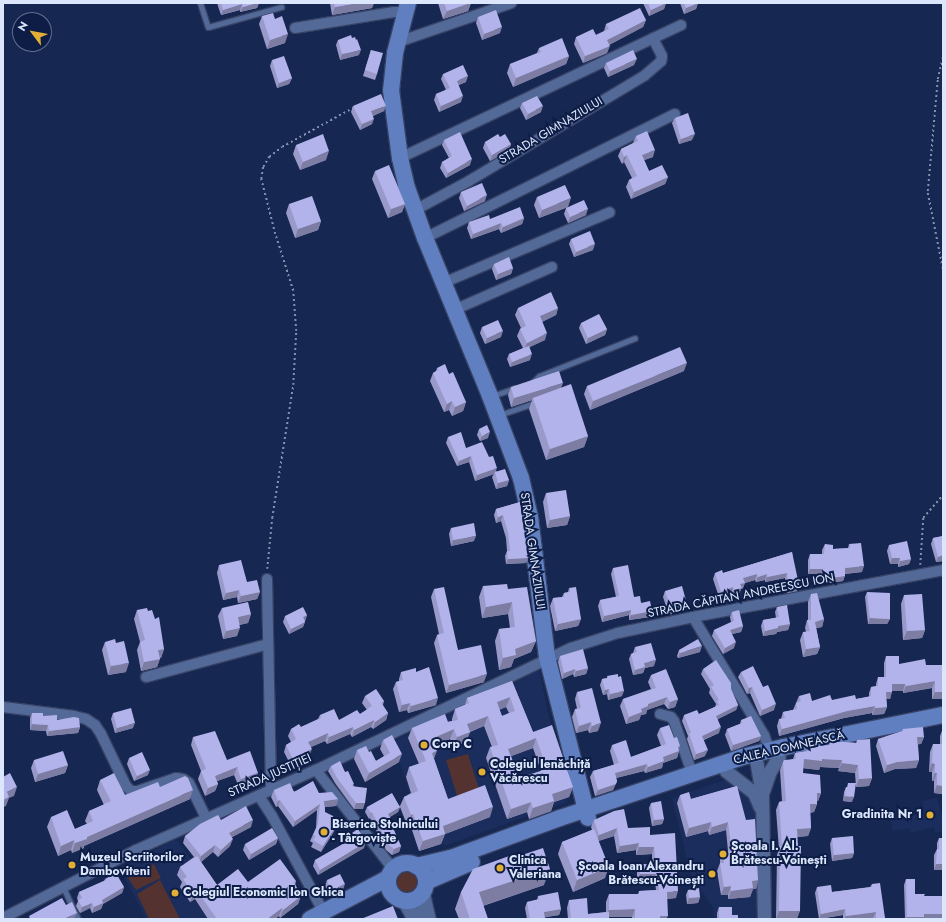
<!DOCTYPE html>
<meta charset="utf-8">
<style>
body{margin:0}
#map{position:relative;width:946px;height:922px;overflow:hidden;background:#162851;font-family:Jost,sans-serif}
div>[style]{position:absolute}
.built>*{inset:0;background:#1a2d5d}
.green>*{inset:0;background:#54322f}
.round{border-radius:50%}
.path>*{height:1.5px;margin-top:-0.75px;transform-origin:0;background:repeating-linear-gradient(90deg,#8291af 0 2px,transparent 0 5px)}
.roads{filter:drop-shadow(1px 0 #374265) drop-shadow(-1px 0 #374265) drop-shadow(0 1px #374265) drop-shadow(0 -1px #374265)}
.service>*{height:5px;margin:-2.5px;padding:0 2.5px;transform-origin:2.5px;border-radius:2.5px;background:#536998}
.minor>*{height:10px;margin:-5px;padding:0 5px;transform-origin:5px;border-radius:5px;background:#536998}
.tertiary>*{height:13px;margin:-6.5px;padding:0 6.5px;transform-origin:6.5px;border-radius:6.5px;background:#536998}
.secondary>*{height:15px;margin:-7.5px;padding:0 7.5px;transform-origin:7.5px;border-radius:7.5px;background:#536998}
.primary>*{height:16px;margin:-8px;padding:0 8px;transform-origin:8px;border-radius:8px;background:#607fc1}
.primary>.ring{margin:-8px;padding:0;box-sizing:content-box;background:none;border:16px solid #607fc1;border-radius:50%}
.wall>*{inset:0;background:#9a9aca}
.shaded-wall>*{inset:0;background:#7d7da4}
.building>*{inset:0;background:#b3b3eb}
.dots>*{width:11px;height:11px;translate:-50% -50%;box-sizing:border-box;border:2px solid #0d1d46;border-radius:50%}
span{translate:-50% -50%;white-space:nowrap;text-align:center;line-height:1.15;-webkit-text-stroke:4px #0d1d46;paint-order:stroke}
.street-label{font-size:12px;color:#dce7fd}
.poi-label{font-size:12px;color:#dce7fd;font-weight:700}
.left{translate:0 -50%;text-align:left}
.right{translate:-100% -50%;text-align:right}
.frame{position:absolute;inset:0;border:4px solid #dce7fd;pointer-events:none}
.north{position:absolute;left:12px;top:12px;width:40px;height:40px;box-sizing:border-box;background:#0d1d46;border:1px solid #606e8f;border-radius:50%;rotate:302deg;font-size:11px;font-weight:700;line-height:16px;text-align:center;color:#dce7fd}
.north::after{content:'';display:block;margin:auto;width:14px;height:18px;background:#e2af34;clip-path:polygon(50% 0,100% 100%,50% 72%,0 100%)}
</style>
<div id="map">
<div class="built">
<div style="clip-path:polygon(539px 670px,567px 802px,444px 846px,434px 817px,419px 822px,393px 742px)"></div>
<div style="clip-path:polygon(725px 780px,736px 782px,745px 788px,755px 810px,759px 835px,761px 919px,714px 919px,713px 908px,690px 872px,672px 798px)"></div>
<div style="clip-path:polygon(937px 798px,941px 813px,943px 813px,943px 831px,935px 833px,934px 827px,911px 833px,909px 828px,893px 831px,890px 817px,912px 812px,913px 816px,924px 813px,922px 801px)"></div>
<div style="clip-path:polygon(176px 839px,236px 919px,146px 919px,120px 868px)"></div>
</div>
<div class="green">
<div style="clip-path:polygon(468px 754px,479px 789px,457px 796px,446px 760px)"></div>
<div style="clip-path:polygon(154px 864px,161px 878px,136px 890px,128px 878px)"></div>
<div class="round" style="left:397px;top:872px;width:20px;height:20px"></div>
<div style="clip-path:polygon(160px 880px,180px 919px,149px 919px,137px 894px)"></div>
</div>
<div class="path">
<div style="left:943px;top:58px;width:23px;rotate:103deg"></div>
<div style="left:938px;top:80px;width:113px;rotate:95.1deg"></div>
<div style="left:928px;top:193px;width:77px;rotate:78.8deg"></div>
<div style="left:920px;top:565px;width:47px;rotate:-86.3deg"></div>
<div style="left:923px;top:518px;width:30px;rotate:-49deg"></div>
<div style="left:267px;top:569px;width:51px;rotate:-84.4deg"></div>
<div style="left:272px;top:518px;width:135px;rotate:-81deg"></div>
<div style="left:293px;top:385px;width:54px;rotate:-86.8deg"></div>
<div style="left:296px;top:331px;width:40px;rotate:-94.3deg"></div>
<div style="left:293px;top:291px;width:60px;rotate:-107.5deg"></div>
<div style="left:275px;top:234px;width:57px;rotate:-104.3deg"></div>
<div style="left:261px;top:179px;width:12px;rotate:-81deg"></div>
<div style="left:263px;top:167px;width:12px;rotate:-59deg"></div>
<div style="left:269px;top:157px;width:16px;rotate:-38deg"></div>
<div style="left:282px;top:147px;width:81px;rotate:-28.8deg"></div>
</div>
<div class="roads">
<div class="service">
<div style="left:200px;top:3px;width:25px;rotate:72deg"></div>
<div style="left:208px;top:27px;width:76px;rotate:-15.3deg"></div>
<div style="left:532px;top:383px;width:10px;rotate:-45deg"></div>
<div style="left:539px;top:376px;width:103px;rotate:-21.6deg"></div>
<div style="left:492px;top:396px;width:24px;rotate:-19deg"></div>
<div style="left:499px;top:415px;width:40px;rotate:-18.9deg"></div>
<div style="left:63px;top:887px;width:35px;rotate:65deg"></div>
</div>
<div class="minor">
<div style="left:295px;top:28px;width:100px;rotate:-9.2deg"></div>
<div style="left:394px;top:12px;width:12px"></div>
<div style="left:398px;top:42px;width:120px;rotate:-19deg"></div>
<div style="left:400px;top:158px;width:311px;rotate:-25.3deg"></div>
<div style="left:415px;top:210px;width:61px;rotate:-28.2deg"></div>
<div style="left:469px;top:181px;width:204px;rotate:-31deg"></div>
<div style="left:644px;top:76px;width:23px;rotate:-41deg"></div>
<div style="left:661px;top:61px;width:5px;rotate:-79deg"></div>
<div style="left:662px;top:56px;width:20px;rotate:-117deg"></div>
<div style="left:425px;top:238px;width:279px;rotate:-26.4deg"></div>
<div style="left:443px;top:283px;width:181px;rotate:-23deg"></div>
<div style="left:454px;top:310px;width:107px;rotate:-23.7deg"></div>
<div style="left:267px;top:579px;width:211px;rotate:88.9deg"></div>
<div style="left:693px;top:617px;width:138px;rotate:59deg"></div>
<div style="left:764px;top:735px;width:20px;rotate:70deg"></div>
<div style="left:146px;top:677px;width:126px;rotate:-15.1deg"></div>
<div style="left:3px;top:707px;width:72px;rotate:7.2deg"></div>
<div style="left:74px;top:716px;width:12px;rotate:14deg"></div>
<div style="left:86px;top:719px;width:11px;rotate:34deg"></div>
<div style="left:95px;top:725px;width:11px;rotate:56deg"></div>
<div style="left:101px;top:734px;width:58px;rotate:64.3deg"></div>
<div style="left:126px;top:786px;width:7px;rotate:45deg"></div>
<div style="left:131px;top:791px;width:7px"></div>
<div style="left:138px;top:791px;width:40px;rotate:-18.9deg"></div>
<div style="left:176px;top:778px;width:7px;rotate:8deg"></div>
<div style="left:183px;top:779px;width:7px;rotate:34deg"></div>
<div style="left:189px;top:783px;width:39px;rotate:64deg"></div>
<div style="left:660px;top:714px;width:11px;rotate:15deg"></div>
<div style="left:671px;top:717px;width:5px;rotate:53deg"></div>
<div style="left:674px;top:721px;width:55px;rotate:70.9deg"></div>
<div style="left:316px;top:770px;width:125px;rotate:52.1deg"></div>
<div style="left:259px;top:796px;width:24px;rotate:57deg"></div>
<div style="left:272px;top:816px;width:108px;rotate:61.8deg"></div>
<div style="left:3px;top:918px;width:149px;rotate:-27.1deg"></div>
<div style="left:136px;top:850px;width:197px;rotate:-24deg"></div>
<div style="left:316px;top:770px;width:283px;rotate:-25.6deg"></div>
<div style="left:571px;top:648px;width:49px;rotate:-17.7deg"></div>
<div style="left:618px;top:633px;width:77px;rotate:-12deg"></div>
<div style="left:693px;top:617px;width:254px;rotate:-10.6deg"></div>
</div>
<div class="tertiary">
<div style="left:755px;top:754px;width:41px;rotate:80.1deg"></div>
<div style="left:762px;top:794px;width:125px;rotate:89.1deg"></div>
<div style="left:726px;top:771px;width:36px;rotate:38deg"></div>
<div style="left:754px;top:793px;width:15px;rotate:67deg"></div>
<div style="left:763px;top:791px;width:21px;rotate:-71deg"></div>
<div style="left:770px;top:771px;width:17px;rotate:-59deg"></div>
</div>
<div class="secondary">
<div style="left:422px;top:894px;width:26px;rotate:77deg"></div>
<div style="left:405px;top:901px;width:21px;rotate:61deg"></div>
</div>
<div class="primary">
<div style="left:408px;top:3px;width:52px;rotate:104.6deg"></div>
<div style="left:395px;top:53px;width:37px;rotate:96deg"></div>
<div style="left:391px;top:90px;width:69px;rotate:82.5deg"></div>
<div style="left:400px;top:158px;width:28px;rotate:77deg"></div>
<div style="left:406px;top:185px;width:56px;rotate:70.3deg"></div>
<div style="left:425px;top:238px;width:171px;rotate:67.6deg"></div>
<div style="left:490px;top:396px;width:88px;rotate:69.3deg"></div>
<div style="left:521px;top:478px;width:40px;rotate:77deg"></div>
<div style="left:530px;top:517px;width:141px;rotate:83.1deg"></div>
<div style="left:547px;top:657px;width:166px;rotate:75.7deg"></div>
<div class="ring" style="left:388px;top:863px;width:22px;height:22px"></div>
<div style="left:416px;top:866px;width:36px;rotate:-13deg"></div>
<div style="left:451px;top:858px;width:116px;rotate:-20.2deg"></div>
<div style="left:560px;top:818px;width:192px;rotate:-18.5deg"></div>
<div style="left:742px;top:757px;width:43px;rotate:-13.4deg"></div>
<div style="left:784px;top:747px;width:162px;rotate:-11.4deg"></div>
<div style="left:426px;top:882px;width:50px;rotate:-23.5deg"></div>
<div style="left:310px;top:919px;width:88px;rotate:-27.7deg"></div>
</div>
</div>
<div class="wall">
<div style="clip-path:polygon(217px 3px,259px 3px,257px 8px,240px 12px,240px 10px,221px 15px)"></div>
<div style="clip-path:polygon(330px 3px,374px 3px,372px 8px,332px 15px)"></div>
<div style="clip-path:polygon(438px 3px,471px 3px,468px 11px,443px 19px)"></div>
<div style="clip-path:polygon(643px 3px,666px 3px,664px 9px,649px 16px)"></div>
<div style="clip-path:polygon(680px 3px,698px 3px,696px 9px,684px 14px)"></div>
<div style="clip-path:polygon(262px 16px,275px 19px,285px 43px,267px 49px,259px 24px)"></div>
<div style="clip-path:polygon(478px 17px,500px 33px,482px 40px,476px 23px)"></div>
<div style="clip-path:polygon(646px 20px,643px 27px,609px 45px,607px 53px,583px 63px,574px 44px,576px 37px,596px 35px,604px 31px,606px 24px)"></div>
<div style="clip-path:polygon(338px 40px,359px 55px,340px 60px,336px 45px)"></div>
<div style="clip-path:polygon(539px 48px,569px 56px,566px 64px,513px 87px,507px 73px,510px 64px,537px 53px)"></div>
<div style="clip-path:polygon(371px 50px,377px 74px,375px 80px,363px 76px)"></div>
<div style="clip-path:polygon(272px 60px,292px 78px,289px 84px,277px 88px,270px 66px)"></div>
<div style="clip-path:polygon(606px 63px,634px 65px,608px 77px,604px 68px)"></div>
<div style="clip-path:polygon(443px 74px,466px 82px,458px 85px,461px 102px,439px 112px,434px 100px,436px 94px,446px 90px,441px 79px)"></div>
<div style="clip-path:polygon(522px 103px,541px 112px,526px 120px,520px 108px)"></div>
<div style="clip-path:polygon(353px 106px,384px 111px,373px 116px,372px 124px,360px 130px,351px 112px)"></div>
<div style="clip-path:polygon(675px 118px,692px 140px,679px 144px,672px 123px)"></div>
<div style="clip-path:polygon(636px 136px,653px 157px,644px 160px,649px 171px,668px 177px,665px 184px,631px 199px,626px 187px,629px 180px,632px 178px,624px 162px,622px 164px,618px 156px,621px 149px,633px 143px)"></div>
<div style="clip-path:polygon(500px 137px,511px 144px,509px 150px,490px 161px,483px 148px,485px 142px)"></div>
<div style="clip-path:polygon(444px 140px,470px 165px,446px 178px,440px 168px,442px 162px,449px 158px,442px 145px)"></div>
<div style="clip-path:polygon(296px 145px,326px 160px,300px 170px,293px 154px)"></div>
<div style="clip-path:polygon(375px 171px,405px 204px,402px 212px,388px 218px,372px 179px)"></div>
<div style="clip-path:polygon(461px 192px,485px 201px,464px 211px,459px 198px)"></div>
<div style="clip-path:polygon(537px 197px,568px 207px,539px 218px,534px 205px)"></div>
<div style="clip-path:polygon(289px 204px,321px 221px,318px 230px,295px 238px,286px 213px)"></div>
<div style="clip-path:polygon(566px 208px,586px 215px,568px 223px,564px 214px)"></div>
<div style="clip-path:polygon(524px 218px,522px 224px,501px 233px,499px 229px,471px 239px,467px 228px,469px 222px,490px 219px)"></div>
<div style="clip-path:polygon(571px 239px,593px 250px,574px 257px,569px 244px)"></div>
<div style="clip-path:polygon(494px 264px,513px 268px,511px 274px,496px 280px,492px 269px)"></div>
<div style="clip-path:polygon(518px 308px,558px 308px,556px 315px,542px 322px,545px 340px,529px 347px,530px 360px,510px 367px,507px 359px,509px 354px,523px 348px,517px 336px,520px 329px,521px 328px,515px 315px)"></div>
<div style="clip-path:polygon(581px 323px,607px 329px,605px 335px,586px 344px,579px 328px)"></div>
<div style="clip-path:polygon(482px 327px,501px 337px,485px 344px,480px 333px)"></div>
<div style="clip-path:polygon(437px 368px,449px 374px,466px 402px,463px 411px,452px 416px,449px 410px,444px 412px,430px 381px,433px 373px,436px 371px)"></div>
<div style="clip-path:polygon(684px 371px,590px 410px,584px 394px,587px 386px)"></div>
<div style="clip-path:polygon(511px 387px,561px 388px,588px 436px,584px 447px,546px 460px,529px 409px,532px 400px,511px 407px,508px 395px)"></div>
<div style="clip-path:polygon(479px 429px,488px 438px,480px 441px,477px 435px)"></div>
<div style="clip-path:polygon(448px 437px,466px 448px,489px 457px,496px 471px,509px 480px,507px 486px,496px 489px,492px 477px,494px 474px,475px 481px,469px 462px,457px 466px,446px 443px)"></div>
<div style="clip-path:polygon(546px 493px,570px 516px,567px 525px,547px 528px,543px 502px)"></div>
<div style="clip-path:polygon(520px 502px,528px 558px,526px 563px,506px 564px,505px 556px,507px 551px,506px 538px,501px 521px,496px 523px,494px 515px,496px 509px)"></div>
<div style="clip-path:polygon(451px 528px,474px 541px,451px 546px,449px 534px)"></div>
<div style="clip-path:polygon(943px 536px,943px 561px,936px 562px,931px 544px,933px 538px)"></div>
<div style="clip-path:polygon(825px 544px,833px 549px,848px 548px,849px 544px,862px 572px,845px 574px,843px 581px,830px 583px,821px 583px,821px 574px,808px 574px,808px 560px,810px 554px,822px 554px,822px 550px)"></div>
<div style="clip-path:polygon(889px 545px,911px 559px,909px 564px,898px 567px,898px 564px,890px 564px,887px 551px)"></div>
<div style="clip-path:polygon(792px 552px,797px 591px,787px 593px,785px 578px,765px 582px,765px 580px,756px 582px,755px 580px,745px 583px,743px 588px,741px 589px,739px 594px,732px 596px,731px 593px,719px 597px,713px 579px,715px 573px,723px 573px)"></div>
<div style="clip-path:polygon(219px 565px,247px 582px,260px 592px,257px 599px,238px 603px,237px 597px,223px 600px,217px 573px)"></div>
<div style="clip-path:polygon(613px 568px,634px 597px,652px 611px,650px 617px,629px 620px,629px 615px,602px 622px,598px 606px,600px 600px,616px 597px,611px 574px)"></div>
<div style="clip-path:polygon(483px 586px,508px 589px,536px 641px,531px 652px,514px 659px,511px 667px,499px 670px,495px 641px,499px 629px,510px 628px,508px 614px,482px 618px,479px 597px)"></div>
<div style="clip-path:polygon(569px 588px,581px 619px,578px 626px,555px 631px,550px 606px,553px 598px,562px 597px,564px 593px,568px 592px)"></div>
<div style="clip-path:polygon(434px 589px,458px 650px,484px 682px,446px 693px,434px 643px,437px 635px,439px 634px,431px 597px)"></div>
<div style="clip-path:polygon(665px 591px,685px 609px,669px 615px,663px 597px)"></div>
<div style="clip-path:polygon(867px 592px,890px 619px,887px 624px,868px 624px,865px 597px)"></div>
<div style="clip-path:polygon(811px 594px,824px 619px,822px 627px,816px 628px,820px 647px,817px 654px,803px 657px,800px 640px,803px 632px,806px 632px,805px 628px,807px 620px,808px 620px,808px 602px)"></div>
<div style="clip-path:polygon(904px 595px,925px 630px,922px 638px,903px 640px,901px 604px)"></div>
<div style="clip-path:polygon(777px 607px,790px 624px,788px 630px,777px 632px,776px 634px,763px 636px,761px 626px,763px 620px,776px 618px,775px 612px)"></div>
<div style="clip-path:polygon(222px 608px,251px 614px,248px 623px,239px 625px,237px 636px,223px 639px,218px 616px)"></div>
<div style="clip-path:polygon(137px 610px,148px 611px,164px 649px,161px 658px,160px 658px,157px 667px,141px 671px,137px 650px,140px 642px,134px 619px)"></div>
<div style="clip-path:polygon(732px 612px,743px 626px,741px 632px,732px 634px,734px 648px,723px 654px,712px 636px,714px 630px,731px 622px,730px 617px)"></div>
<div style="clip-path:polygon(307px 615px,303px 627px,289px 634px,283px 622px,285px 616px)"></div>
<div style="clip-path:polygon(105px 642px,116px 643px,126px 672px,108px 675px,102px 650px)"></div>
<div style="clip-path:polygon(635px 647px,654px 666px,645px 668px,643px 673px,633px 675px,629px 659px,631px 654px,633px 653px)"></div>
<div style="clip-path:polygon(679px 650px,700px 652px,678px 658px,677px 656px)"></div>
<div style="clip-path:polygon(560px 656px,588px 668px,586px 674px,574px 677px,573px 674px,562px 679px,558px 662px)"></div>
<div style="clip-path:polygon(886px 656px,899px 664px,926px 665px,943px 665px,943px 699px,932px 699px,932px 688px,903px 693px,903px 691px,892px 691px,890px 699px,886px 699px,887px 707px,884px 714px,872px 715px,872px 713px,844px 718px,779px 736px,777px 726px,779px 719px,781px 719px,783px 712px,793px 710px,799px 696px,812px 701px,856px 699px,869px 697px,869px 693px,871px 687px,876px 686px,876px 684px,878px 677px,884px 677px,884px 663px)"></div>
<div style="clip-path:polygon(703px 669px,731px 689px,738px 705px,736px 710px,718px 719px,719px 733px,704px 740px,705px 756px,694px 760px,687px 739px,688px 736px,682px 721px,684px 715px,699px 714px,715px 707px,716px 704px,709px 693px,710px 689px,701px 674px)"></div>
<div style="clip-path:polygon(401px 672px,416px 672px,436px 705px,408px 713px,407px 710px,399px 712px,393px 689px,396px 682px,399px 681px,399px 679px)"></div>
<div style="clip-path:polygon(741px 672px,763px 687px,774px 710px,760px 716px,750px 693px,747px 694px,738px 677px)"></div>
<div style="clip-path:polygon(651px 675px,678px 699px,675px 707px,668px 709px,664px 704px,647px 710px,646px 714px,641px 715px,639px 720px,626px 724px,620px 706px,623px 699px,651px 689px,648px 682px)"></div>
<div style="clip-path:polygon(607px 676px,622px 696px,608px 700px,607px 694px,603px 695px,600px 685px,602px 679px,607px 678px)"></div>
<div style="clip-path:polygon(evenodd,512px 681px,533px 732px,573px 787px,569px 797px,554px 802px,551px 811px,529px 819px,527px 812px,507px 819px,486px 758px,490px 747px,492px 747px,484px 726px,470px 732px,466px 742px,453px 747px,450px 739px,435px 746px,434px 759px,448px 799px,490px 817px,445px 834px,441px 844px,419px 851px,410px 824px,407px 825px,400px 807px,398px 812px,390px 817px,394px 826px,393px 828px,401px 846px,399px 852px,392px 855px,386px 850px,370px 818px,369px 819px,365px 812px,367px 807px,400px 806px,404px 797px,411px 793px,406px 777px,409px 767px,419px 764px,408px 738px,412px 728px,452px 721px,452px 719px,455px 709px,465px 705px,467px 698px,512px 681px,506px 707px,509px 713px,502px 716px,499px 710px,506px 707px,512px 681px,533px 748px,541px 771px,519px 778px,511px 756px,533px 748px)"></div>
<div style="clip-path:polygon(577px 692px,598px 731px,589px 733px,588px 730px,576px 733px,572px 717px,575px 709px,577px 709px,575px 699px)"></div>
<div style="clip-path:polygon(365px 696px,384px 701px,383px 705px,388px 713px,386px 720px,373px 729px,371px 727px,352px 737px,350px 734px,327px 744px,325px 741px,311px 747px,309px 756px,291px 766px,284px 752px,286px 745px,291px 742px,288px 736px,291px 729px,301px 727px,318px 719px,320px 715px,339px 720px,360px 714px,367px 710px,362px 703px)"></div>
<div style="clip-path:polygon(32px 713px,80px 727px,78px 733px,47px 736px,46px 731px,30px 730px,30px 718px)"></div>
<div style="clip-path:polygon(113px 713px,133px 728px,115px 733px,111px 719px)"></div>
<div style="clip-path:polygon(741px 720px,761px 736px,759px 741px,731px 751px,725px 735px,727px 729px,740px 724px)"></div>
<div style="clip-path:polygon(660px 728px,679px 751px,677px 758px,663px 763px,662px 768px,645px 773px,644px 771px,616px 778px,617px 781px,613px 790px,595px 796px,590px 777px,593px 771px,614px 765px,610px 751px,612px 745px,631px 757px,661px 746px,657px 735px)"></div>
<div style="clip-path:polygon(943px 728px,943px 794px,934px 793px,934px 781px,932px 781px,932px 772px,929px 772px,930px 752px,933px 744px,940px 744px,940px 736px)"></div>
<div style="clip-path:polygon(903px 729px,924px 737px,921px 744px,918px 744px,919px 760px,916px 768px,895px 769px,884px 773px,876px 746px,878px 739px,902px 731px)"></div>
<div style="clip-path:polygon(193px 737px,227px 760px,255px 781px,239px 787px,234px 775px,217px 781px,218px 784px,215px 791px,205px 796px,198px 779px,201px 771px,191px 745px)"></div>
<div style="clip-path:polygon(383px 740px,399px 762px,365px 782px,354px 759px,357px 750px,369px 752px,376px 761px,384px 756px,380px 749px)"></div>
<div style="clip-path:polygon(857px 740px,872px 778px,869px 786px,856px 787px,855px 773px,838px 771px,839px 768px,820px 767px,819px 770px,803px 768px,803px 773px,821px 793px,818px 801px,817px 801px,817px 804px,814px 812px,810px 813px,811px 828px,808px 836px,797px 837px,797px 919px,776px 919px,777px 855px,779px 849px,776px 810px,779px 802px,782px 801px,780px 770px,783px 762px,793px 759px,795px 753px,806px 751px,808px 747px,829px 745px,830px 741px,856px 743px)"></div>
<div style="clip-path:polygon(129px 758px,148px 775px,134px 781px,127px 764px)"></div>
<div style="clip-path:polygon(34px 760px,68px 765px,65px 773px,35px 782px,31px 768px)"></div>
<div style="clip-path:polygon(331px 766px,345px 772px,354px 786px,363px 809px,354px 809px,335px 783px,328px 771px)"></div>
<div style="clip-path:polygon(100px 780px,125px 795px,160px 787px,190px 799px,84px 846px,84px 848px,72px 853px,71px 850px,58px 856px,47px 827px,51px 817px,75px 829px,87px 824px,85px 821px,89px 811px,104px 805px,97px 790px)"></div>
<div style="clip-path:polygon(848px 783px,852px 802px,843px 801px,844px 792px,846px 787px,847px 787px)"></div>
<div style="clip-path:polygon(737px 786px,758px 880px,756px 889px,753px 889px,750px 897px,728px 899px,728px 895px,721px 895px,717px 871px,720px 863px,720px 860px,723px 852px,728px 851px,726px 830px,709px 835px,708px 831px,686px 837px,677px 803px,680px 795px,691px 799px)"></div>
<div style="clip-path:polygon(274px 790px,319px 793px,338px 799px,336px 806px,325px 807px,325px 812px,336px 826px,333px 833px,321px 852px,311px 847px,313px 843px,310px 841px,316px 828px,317px 810px,293px 827px,278px 806px,276px 807px,271px 797px)"></div>
<div style="clip-path:polygon(651px 803px,664px 819px,662px 824px,652px 826px,649px 808px)"></div>
<div style="clip-path:polygon(221px 820px,251px 827px,232px 837px,230px 846px,218px 857px,213px 852px,201px 862px,217px 885px,248px 882px,296px 881px,295px 885px,301px 896px,298px 904px,280px 918px,279px 916px,275px 919px,208px 919px,195px 899px,190px 902px,180px 887px,182px 882px,177px 875px,180px 867px,194px 857px,183px 843px,185px 836px)"></div>
<div style="clip-path:polygon(594px 820px,628px 828px,650px 835px,676px 898px,667px 899px,666px 919px,632px 919px,632px 917px,609px 917px,609px 919px,568px 919px,567px 908px,569px 900px,588px 914px,606px 912px,606px 902px,609px 894px,638px 894px,639px 891px,656px 890px,655px 882px,654px 881px,637px 882px,637px 872px,639px 864px,652px 864px,652px 854px,636px 855px,636px 850px,617px 853px,614px 836px,598px 841px,605px 878px,573px 892px,558px 854px,562px 842px,592px 830px,591px 827px)"></div>
<div style="clip-path:polygon(349px 835px,364px 848px,318px 875px,313px 866px,315px 860px,348px 841px,347px 840px)"></div>
<div style="clip-path:polygon(278px 838px,276px 844px,249px 860px,243px 850px,245px 844px)"></div>
<div style="clip-path:polygon(832px 838px,854px 853px,852px 858px,832px 861px,830px 844px)"></div>
<div style="clip-path:polygon(939px 838px,943px 838px,943px 870px,934px 870px,934px 855px,937px 849px,937px 843px)"></div>
<div style="clip-path:polygon(513px 858px,544px 885px,483px 906px,488px 919px,459px 919px,455px 909px,461px 892px)"></div>
<div style="clip-path:polygon(105px 879px,124px 887px,122px 893px,103px 904px,101px 909px,92px 913px,90px 908px,80px 913px,76px 906px,78px 901px,77px 898px,79px 892px,104px 881px)"></div>
<div style="clip-path:polygon(906px 879px,915px 894px,924px 896px,943px 896px,942px 888px,943px 886px,943px 919px,905px 919px,904px 885px)"></div>
<div style="clip-path:polygon(327px 880px,343px 890px,329px 896px,325px 886px)"></div>
<div style="clip-path:polygon(872px 884px,885px 918px,884px 919px,874px 919px,873px 918px,862px 919px,843px 919px,843px 915px,819px 919px,815px 893px,817px 887px,832px 892px,870px 887px)"></div>
<div style="clip-path:polygon(688px 890px,700px 897px,698px 903px,687px 904px,686px 895px)"></div>
<div style="clip-path:polygon(538px 896px,561px 909px,559px 915px,545px 917px,545px 919px,527px 919px,525px 908px,527px 902px,537px 900px)"></div>
<div style="clip-path:polygon(719px 907px,732px 915px,738px 919px,717px 919px,717px 913px)"></div>
</div>
<div class="shaded-wall">
<div style="clip-path:polygon(257px 3px,259px 3px,257px 8px,240px 12px,243px 7px)"></div>
<div style="clip-path:polygon(358px 3px,374px 3px,372px 8px,332px 15px,335px 7px)"></div>
<div style="clip-path:polygon(470px 3px,471px 3px,468px 11px,443px 19px,447px 11px)"></div>
<div style="clip-path:polygon(666px 3px,664px 9px,649px 16px,651px 10px)"></div>
<div style="clip-path:polygon(698px 3px,696px 9px,684px 14px,686px 8px)"></div>
<div style="clip-path:polygon(242px 4px,240px 10px,221px 15px,223px 10px)"></div>
<div style="clip-path:polygon(646px 20px,643px 27px,605px 47px,607px 40px)"></div>
<div style="clip-path:polygon(502px 27px,500px 33px,482px 40px,484px 34px)"></div>
<div style="clip-path:polygon(288px 34px,285px 43px,267px 49px,270px 40px)"></div>
<div style="clip-path:polygon(610px 46px,607px 53px,583px 63px,585px 56px)"></div>
<div style="clip-path:polygon(361px 50px,359px 55px,340px 60px,342px 54px)"></div>
<div style="clip-path:polygon(569px 56px,566px 64px,513px 87px,516px 78px)"></div>
<div style="clip-path:polygon(637px 59px,634px 65px,608px 77px,610px 71px)"></div>
<div style="clip-path:polygon(468px 76px,466px 82px,455px 87px,457px 81px)"></div>
<div style="clip-path:polygon(292px 78px,289px 84px,277px 88px,279px 83px)"></div>
<div style="clip-path:polygon(463px 96px,461px 102px,439px 112px,441px 106px)"></div>
<div style="clip-path:polygon(386px 106px,384px 111px,369px 117px,371px 111px)"></div>
<div style="clip-path:polygon(543px 106px,541px 112px,526px 120px,528px 114px)"></div>
<div style="clip-path:polygon(374px 119px,372px 124px,360px 130px,362px 124px)"></div>
<div style="clip-path:polygon(695px 134px,692px 140px,679px 144px,681px 139px)"></div>
<div style="clip-path:polygon(511px 144px,509px 150px,490px 161px,492px 155px)"></div>
<div style="clip-path:polygon(655px 150px,653px 157px,639px 162px,642px 155px)"></div>
<div style="clip-path:polygon(329px 151px,326px 160px,300px 170px,303px 162px)"></div>
<div style="clip-path:polygon(627px 155px,624px 162px,622px 164px,624px 157px)"></div>
<div style="clip-path:polygon(472px 159px,470px 165px,446px 178px,448px 173px)"></div>
<div style="clip-path:polygon(668px 177px,665px 184px,631px 199px,634px 192px)"></div>
<div style="clip-path:polygon(487px 195px,485px 201px,464px 211px,467px 206px)"></div>
<div style="clip-path:polygon(571px 198px,568px 207px,539px 218px,542px 210px)"></div>
<div style="clip-path:polygon(405px 204px,402px 212px,388px 218px,391px 209px)"></div>
<div style="clip-path:polygon(588px 209px,586px 215px,568px 223px,570px 217px)"></div>
<div style="clip-path:polygon(524px 218px,522px 224px,501px 233px,503px 227px)"></div>
<div style="clip-path:polygon(321px 221px,318px 230px,295px 238px,298px 229px)"></div>
<div style="clip-path:polygon(501px 223px,499px 229px,471px 239px,473px 234px)"></div>
<div style="clip-path:polygon(595px 244px,593px 250px,574px 257px,576px 252px)"></div>
<div style="clip-path:polygon(513px 268px,511px 274px,496px 280px,498px 274px)"></div>
<div style="clip-path:polygon(558px 308px,556px 315px,537px 324px,540px 316px)"></div>
<div style="clip-path:polygon(607px 329px,605px 335px,586px 344px,588px 338px)"></div>
<div style="clip-path:polygon(503px 331px,501px 337px,485px 344px,487px 338px)"></div>
<div style="clip-path:polygon(547px 333px,545px 340px,524px 350px,527px 343px)"></div>
<div style="clip-path:polygon(532px 354px,530px 360px,510px 367px,512px 362px)"></div>
<div style="clip-path:polygon(687px 363px,684px 371px,590px 410px,593px 401px)"></div>
<div style="clip-path:polygon(563px 383px,560px 391px,533px 398px,532px 400px,511px 407px,514px 398px)"></div>
<div style="clip-path:polygon(452px 401px,449px 410px,444px 412px,447px 404px)"></div>
<div style="clip-path:polygon(466px 402px,463px 411px,452px 416px,455px 407px)"></div>
<div style="clip-path:polygon(490px 432px,488px 438px,480px 441px,482px 436px)"></div>
<div style="clip-path:polygon(588px 436px,584px 447px,546px 460px,550px 449px)"></div>
<div style="clip-path:polygon(471px 456px,469px 462px,457px 466px,459px 461px)"></div>
<div style="clip-path:polygon(497px 468px,495px 473px,495px 472px,494px 474px,475px 481px,477px 475px)"></div>
<div style="clip-path:polygon(509px 480px,507px 486px,496px 489px,498px 483px)"></div>
<div style="clip-path:polygon(503px 515px,501px 521px,496px 523px,498px 517px)"></div>
<div style="clip-path:polygon(570px 516px,567px 525px,547px 528px,550px 520px)"></div>
<div style="clip-path:polygon(476px 536px,474px 541px,451px 546px,453px 540px)"></div>
<div style="clip-path:polygon(943px 555px,943px 561px,936px 562px,938px 557px)"></div>
<div style="clip-path:polygon(528px 558px,526px 563px,506px 564px,508px 559px)"></div>
<div style="clip-path:polygon(892px 558px,900px 558px,898px 564px,890px 564px)"></div>
<div style="clip-path:polygon(911px 559px,909px 564px,898px 567px,900px 561px)"></div>
<div style="clip-path:polygon(864px 566px,862px 572px,843px 574px,845px 568px)"></div>
<div style="clip-path:polygon(810px 569px,823px 569px,821px 574px,808px 574px)"></div>
<div style="clip-path:polygon(787px 573px,785px 578px,765px 582px,767px 577px)"></div>
<div style="clip-path:polygon(757px 574px,755px 580px,741px 584px,743px 578px)"></div>
<div style="clip-path:polygon(767px 574px,765px 580px,756px 582px,758px 577px)"></div>
<div style="clip-path:polygon(845px 576px,843px 581px,830px 583px,821px 583px,823px 577px)"></div>
<div style="clip-path:polygon(745px 583px,743px 588px,741px 589px,739px 594px,732px 596px,734px 590px,740px 584px)"></div>
<div style="clip-path:polygon(799px 585px,797px 591px,787px 593px,789px 587px)"></div>
<div style="clip-path:polygon(733px 587px,731px 593px,719px 597px,721px 592px)"></div>
<div style="clip-path:polygon(239px 590px,237px 597px,223px 600px,226px 593px)"></div>
<div style="clip-path:polygon(260px 592px,257px 599px,238px 603px,241px 596px)"></div>
<div style="clip-path:polygon(512px 602px,508px 614px,482px 618px,486px 607px)"></div>
<div style="clip-path:polygon(687px 604px,685px 609px,669px 615px,671px 609px)"></div>
<div style="clip-path:polygon(631px 610px,629px 615px,602px 622px,604px 616px)"></div>
<div style="clip-path:polygon(652px 611px,650px 617px,629px 620px,631px 615px)"></div>
<div style="clip-path:polygon(251px 614px,248px 623px,235px 626px,238px 617px)"></div>
<div style="clip-path:polygon(307px 615px,305px 621px,303px 617px)"></div>
<div style="clip-path:polygon(870px 618px,890px 619px,887px 624px,868px 624px)"></div>
<div style="clip-path:polygon(581px 619px,578px 626px,555px 631px,558px 624px)"></div>
<div style="clip-path:polygon(824px 619px,822px 627px,813px 629px,815px 622px)"></div>
<div style="clip-path:polygon(305px 622px,303px 627px,289px 634px,291px 629px)"></div>
<div style="clip-path:polygon(790px 624px,788px 630px,777px 632px,776px 634px,763px 636px,765px 631px,778px 626px)"></div>
<div style="clip-path:polygon(743px 626px,741px 632px,728px 635px,730px 630px)"></div>
<div style="clip-path:polygon(240px 628px,237px 636px,223px 639px,226px 631px)"></div>
<div style="clip-path:polygon(925px 630px,922px 638px,903px 640px,907px 631px)"></div>
<div style="clip-path:polygon(536px 641px,531px 652px,514px 659px,511px 667px,499px 670px,503px 658px,515px 649px)"></div>
<div style="clip-path:polygon(736px 642px,734px 648px,723px 654px,725px 648px)"></div>
<div style="clip-path:polygon(702px 646px,700px 652px,678px 658px,680px 653px)"></div>
<div style="clip-path:polygon(820px 647px,817px 654px,803px 657px,806px 649px)"></div>
<div style="clip-path:polygon(164px 649px,161px 658px,155px 659px,158px 650px)"></div>
<div style="clip-path:polygon(160px 659px,157px 667px,141px 671px,144px 662px)"></div>
<div style="clip-path:polygon(656px 660px,654px 666px,645px 668px,643px 673px,633px 675px,635px 670px,644px 663px)"></div>
<div style="clip-path:polygon(129px 663px,126px 672px,108px 675px,111px 666px)"></div>
<div style="clip-path:polygon(588px 668px,586px 674px,574px 677px,576px 671px)"></div>
<div style="clip-path:polygon(575px 669px,573px 674px,562px 679px,564px 673px)"></div>
<div style="clip-path:polygon(487px 674px,484px 682px,446px 693px,449px 685px)"></div>
<div style="clip-path:polygon(935px 681px,932px 688px,903px 693px,906px 686px)"></div>
<div style="clip-path:polygon(892px 684px,905px 684px,903px 691px,890px 691px)"></div>
<div style="clip-path:polygon(752px 687px,750px 693px,747px 694px,749px 688px)"></div>
<div style="clip-path:polygon(609px 689px,607px 694px,603px 695px,605px 690px)"></div>
<div style="clip-path:polygon(624px 691px,622px 696px,608px 700px,610px 694px)"></div>
<div style="clip-path:polygon(886px 692px,892px 692px,890px 699px,883px 699px)"></div>
<div style="clip-path:polygon(935px 692px,943px 692px,943px 699px,932px 699px)"></div>
<div style="clip-path:polygon(510px 697px,506px 707px,493px 712px,497px 702px)"></div>
<div style="clip-path:polygon(667px 697px,664px 704px,647px 710px,646px 714px,641px 715px,639px 720px,626px 724px,629px 717px,648px 704px)"></div>
<div style="clip-path:polygon(438px 698px,436px 705px,408px 713px,411px 706px)"></div>
<div style="clip-path:polygon(678px 699px,675px 707px,668px 709px,670px 702px)"></div>
<div style="clip-path:polygon(410px 703px,407px 710px,399px 712px,402px 705px)"></div>
<div style="clip-path:polygon(776px 704px,774px 710px,760px 716px,762px 710px)"></div>
<div style="clip-path:polygon(738px 705px,736px 710px,714px 721px,716px 716px)"></div>
<div style="clip-path:polygon(875px 706px,872px 713px,844px 718px,779px 736px,782px 729px,847px 711px)"></div>
<div style="clip-path:polygon(887px 707px,884px 714px,872px 715px,875px 708px)"></div>
<div style="clip-path:polygon(388px 713px,386px 720px,373px 729px,375px 722px)"></div>
<div style="clip-path:polygon(488px 716px,484px 726px,463px 734px,467px 724px)"></div>
<div style="clip-path:polygon(374px 720px,371px 727px,352px 737px,354px 730px)"></div>
<div style="clip-path:polygon(591px 722px,588px 730px,576px 733px,579px 726px)"></div>
<div style="clip-path:polygon(135px 723px,133px 728px,115px 733px,117px 728px)"></div>
<div style="clip-path:polygon(601px 723px,598px 731px,589px 733px,592px 726px)"></div>
<div style="clip-path:polygon(32px 724px,48px 725px,46px 731px,30px 730px)"></div>
<div style="clip-path:polygon(80px 727px,78px 733px,47px 736px,49px 731px)"></div>
<div style="clip-path:polygon(353px 727px,350px 734px,327px 744px,329px 737px)"></div>
<div style="clip-path:polygon(721px 727px,719px 733px,700px 741px,702px 736px)"></div>
<div style="clip-path:polygon(454px 729px,450px 739px,428px 749px,431px 739px)"></div>
<div style="clip-path:polygon(470px 732px,466px 742px,453px 747px,457px 737px)"></div>
<div style="clip-path:polygon(328px 733px,325px 741px,306px 749px,308px 742px)"></div>
<div style="clip-path:polygon(761px 736px,759px 741px,731px 751px,733px 745px)"></div>
<div style="clip-path:polygon(917px 737px,924px 737px,921px 744px,915px 745px)"></div>
<div style="clip-path:polygon(536px 738px,533px 748px,504px 759px,508px 749px)"></div>
<div style="clip-path:polygon(680px 746px,677px 758px,663px 763px,662px 768px,645px 773px,648px 767px,678px 747px)"></div>
<div style="clip-path:polygon(312px 749px,309px 756px,291px 766px,293px 759px)"></div>
<div style="clip-path:polygon(708px 750px,705px 756px,694px 760px,696px 754px)"></div>
<div style="clip-path:polygon(437px 751px,433px 761px,432px 753px)"></div>
<div style="clip-path:polygon(402px 754px,399px 762px,365px 782px,369px 773px)"></div>
<div style="clip-path:polygon(804px 759px,822px 759px,842px 760px,839px 768px,820px 767px,819px 770px,801px 768px)"></div>
<div style="clip-path:polygon(919px 760px,916px 768px,895px 769px,884px 773px,887px 765px,897px 762px)"></div>
<div style="clip-path:polygon(842px 763px,858px 765px,855px 773px,838px 771px)"></div>
<div style="clip-path:polygon(932px 763px,935px 764px,932px 772px,929px 772px)"></div>
<div style="clip-path:polygon(647px 764px,644px 771px,612px 779px,615px 773px)"></div>
<div style="clip-path:polygon(68px 765px,65px 773px,35px 782px,38px 774px)"></div>
<div style="clip-path:polygon(237px 767px,234px 775px,212px 783px,215px 776px)"></div>
<div style="clip-path:polygon(150px 770px,148px 775px,134px 781px,137px 776px)"></div>
<div style="clip-path:polygon(258px 773px,255px 781px,239px 787px,241px 779px)"></div>
<div style="clip-path:polygon(935px 773px,937px 773px,934px 781px,932px 781px)"></div>
<div style="clip-path:polygon(872px 778px,869px 786px,856px 787px,859px 779px)"></div>
<div style="clip-path:polygon(617px 781px,613px 790px,595px 796px,598px 790px)"></div>
<div style="clip-path:polygon(218px 784px,215px 791px,205px 796px,208px 788px)"></div>
<div style="clip-path:polygon(937px 785px,943px 786px,943px 794px,934px 793px)"></div>
<div style="clip-path:polygon(17px 787px,14px 796px,9px 798px,6px 806px,3px 807px,3px 800px,7px 792px)"></div>
<div style="clip-path:polygon(573px 787px,569px 797px,554px 802px,551px 811px,529px 819px,533px 808px,552px 794px)"></div>
<div style="clip-path:polygon(193px 790px,190px 799px,84px 846px,84px 848px,72px 853px,75px 843px,87px 837px)"></div>
<div style="clip-path:polygon(817px 793px,821px 793px,818px 801px,814px 801px)"></div>
<div style="clip-path:polygon(845px 796px,854px 797px,852px 802px,843px 801px)"></div>
<div style="clip-path:polygon(338px 799px,336px 806px,322px 807px,324px 801px)"></div>
<div style="clip-path:polygon(280px 800px,278px 806px,276px 807px,278px 801px)"></div>
<div style="clip-path:polygon(531px 802px,527px 812px,507px 819px,511px 809px)"></div>
<div style="clip-path:polygon(356px 803px,365px 803px,363px 809px,354px 809px)"></div>
<div style="clip-path:polygon(320px 804px,317px 810px,293px 827px,295px 821px)"></div>
<div style="clip-path:polygon(810px 804px,817px 804px,814px 812px,807px 813px)"></div>
<div style="clip-path:polygon(400px 807px,398px 812px,386px 819px,388px 814px)"></div>
<div style="clip-path:polygon(493px 807px,490px 817px,445px 834px,441px 844px,419px 851px,423px 841px,443px 826px)"></div>
<div style="clip-path:polygon(372px 812px,370px 818px,369px 819px,371px 813px)"></div>
<div style="clip-path:polygon(413px 814px,410px 824px,407px 825px,411px 815px)"></div>
<div style="clip-path:polygon(664px 819px,662px 824px,652px 826px,654px 820px)"></div>
<div style="clip-path:polygon(253px 820px,251px 827px,227px 840px,229px 833px)"></div>
<div style="clip-path:polygon(711px 822px,708px 831px,686px 837px,689px 828px)"></div>
<div style="clip-path:polygon(728px 822px,726px 830px,709px 835px,712px 827px)"></div>
<div style="clip-path:polygon(336px 826px,333px 833px,321px 852px,323px 846px)"></div>
<div style="clip-path:polygon(617px 828px,614px 836px,596px 842px,599px 835px)"></div>
<div style="clip-path:polygon(811px 828px,808px 836px,794px 837px,797px 829px)"></div>
<div style="clip-path:polygon(278px 838px,276px 844px,249px 860px,251px 854px)"></div>
<div style="clip-path:polygon(233px 839px,230px 846px,218px 857px,221px 850px)"></div>
<div style="clip-path:polygon(74px 840px,71px 850px,58px 856px,61px 846px)"></div>
<div style="clip-path:polygon(366px 842px,364px 848px,318px 875px,320px 870px)"></div>
<div style="clip-path:polygon(639px 843px,636px 850px,617px 853px,620px 846px)"></div>
<div style="clip-path:polygon(215px 845px,213px 852px,199px 863px,201px 856px)"></div>
<div style="clip-path:polygon(401px 846px,399px 852px,392px 855px,394px 849px)"></div>
<div style="clip-path:polygon(639px 847px,654px 847px,652px 854px,636px 855px)"></div>
<div style="clip-path:polygon(854px 853px,852px 858px,832px 861px,834px 855px)"></div>
<div style="clip-path:polygon(936px 864px,943px 864px,943px 870px,934px 870px)"></div>
<div style="clip-path:polygon(609px 867px,605px 878px,573px 892px,577px 880px)"></div>
<div style="clip-path:polygon(550px 869px,544px 885px,473px 909px,479px 892px)"></div>
<div style="clip-path:polygon(640px 874px,656px 874px,654px 881px,637px 882px)"></div>
<div style="clip-path:polygon(758px 880px,756px 889px,753px 889px,750px 897px,728px 899px,731px 891px,752px 881px)"></div>
<div style="clip-path:polygon(345px 884px,343px 890px,329px 896px,331px 891px)"></div>
<div style="clip-path:polygon(731px 886px,728px 895px,721px 895px,724px 887px)"></div>
<div style="clip-path:polygon(124px 887px,122px 893px,103px 904px,101px 909px,92px 913px,94px 907px,102px 900px)"></div>
<div style="clip-path:polygon(197px 891px,195px 899px,190px 902px,193px 894px)"></div>
<div style="clip-path:polygon(678px 891px,676px 898px,664px 899px,667px 892px)"></div>
<div style="clip-path:polygon(301px 896px,298px 904px,280px 918px,283px 910px)"></div>
<div style="clip-path:polygon(700px 897px,698px 903px,687px 904px,689px 898px)"></div>
<div style="clip-path:polygon(92px 903px,90px 908px,80px 913px,82px 907px)"></div>
<div style="clip-path:polygon(282px 908px,279px 916px,275px 919px,267px 919px)"></div>
<div style="clip-path:polygon(561px 909px,559px 915px,542px 918px,544px 912px)"></div>
<div style="clip-path:polygon(635px 909px,632px 917px,606px 917px,609px 910px)"></div>
<div style="clip-path:polygon(845px 909px,843px 915px,819px 919px,821px 914px)"></div>
<div style="clip-path:polygon(779px 911px,800px 911px,797px 919px,776px 919px)"></div>
<div style="clip-path:polygon(876px 912px,873px 918px,862px 919px,844px 919px,846px 916px)"></div>
<div style="clip-path:polygon(77px 913px,74px 919px,64px 919px)"></div>
<div style="clip-path:polygon(924px 914px,943px 914px,943px 919px,906px 919px,907px 917px)"></div>
<div style="clip-path:polygon(660px 916px,668px 916px,666px 919px,658px 919px)"></div>
</div>
<div class="building">
<div style="clip-path:polygon(221px 3px,257px 3px,243px 7px,242px 4px,223px 10px)"></div>
<div style="clip-path:polygon(334px 3px,358px 3px,335px 7px)"></div>
<div style="clip-path:polygon(444px 3px,470px 3px,447px 11px)"></div>
<div style="clip-path:polygon(648px 3px,666px 3px,651px 10px)"></div>
<div style="clip-path:polygon(684px 3px,698px 3px,686px 8px)"></div>
<div style="clip-path:polygon(640px 8px,646px 20px,607px 40px,610px 46px,585px 56px,576px 37px,593px 29px,596px 35px,609px 29px,606px 24px)"></div>
<div style="clip-path:polygon(496px 10px,502px 27px,484px 34px,478px 17px)"></div>
<div style="clip-path:polygon(273px 13px,275px 19px,282px 16px,288px 34px,270px 40px,262px 16px)"></div>
<div style="clip-path:polygon(351px 35px,352px 38px,355px 37px,356px 40px,357px 39px,361px 50px,342px 54px,338px 40px)"></div>
<div style="clip-path:polygon(562px 38px,569px 56px,516px 78px,510px 64px,541px 52px,539px 48px)"></div>
<div style="clip-path:polygon(371px 50px,383px 53px,377px 74px,365px 70px)"></div>
<div style="clip-path:polygon(633px 50px,637px 59px,610px 71px,606px 63px)"></div>
<div style="clip-path:polygon(284px 56px,292px 78px,279px 83px,272px 60px)"></div>
<div style="clip-path:polygon(463px 65px,468px 76px,457px 81px,463px 96px,441px 106px,436px 94px,450px 88px,443px 74px)"></div>
<div style="clip-path:polygon(381px 94px,386px 106px,371px 111px,374px 119px,362px 124px,353px 106px)"></div>
<div style="clip-path:polygon(537px 96px,543px 106px,528px 114px,522px 103px)"></div>
<div style="clip-path:polygon(688px 113px,695px 134px,681px 139px,675px 118px)"></div>
<div style="clip-path:polygon(647px 131px,655px 150px,642px 155px,649px 171px,662px 165px,668px 177px,634px 192px,629px 180px,637px 176px,627px 155px,624px 157px,621px 149px,638px 141px,636px 136px)"></div>
<div style="clip-path:polygon(460px 132px,472px 159px,448px 173px,442px 162px,452px 156px,444px 140px)"></div>
<div style="clip-path:polygon(323px 134px,329px 151px,303px 162px,296px 145px)"></div>
<div style="clip-path:polygon(498px 134px,500px 137px,505px 134px,511px 144px,492px 155px,485px 142px)"></div>
<div style="clip-path:polygon(389px 165px,405px 204px,391px 209px,375px 171px)"></div>
<div style="clip-path:polygon(482px 183px,487px 195px,467px 206px,461px 192px)"></div>
<div style="clip-path:polygon(565px 185px,571px 198px,542px 210px,537px 197px)"></div>
<div style="clip-path:polygon(312px 196px,321px 221px,298px 229px,289px 204px)"></div>
<div style="clip-path:polygon(584px 200px,588px 209px,570px 217px,566px 208px)"></div>
<div style="clip-path:polygon(520px 207px,524px 218px,503px 227px,501px 223px,473px 234px,469px 222px,489px 215px,490px 219px)"></div>
<div style="clip-path:polygon(590px 231px,595px 244px,576px 252px,571px 239px)"></div>
<div style="clip-path:polygon(509px 257px,513px 268px,498px 274px,494px 264px)"></div>
<div style="clip-path:polygon(551px 292px,558px 308px,540px 316px,547px 333px,527px 343px,520px 329px,526px 326px,518px 308px)"></div>
<div style="clip-path:polygon(599px 314px,607px 329px,588px 338px,581px 323px)"></div>
<div style="clip-path:polygon(498px 320px,503px 331px,487px 338px,482px 327px)"></div>
<div style="clip-path:polygon(529px 346px,532px 354px,512px 362px,509px 354px)"></div>
<div style="clip-path:polygon(680px 347px,687px 363px,593px 401px,587px 386px)"></div>
<div style="clip-path:polygon(445px 364px,449px 374px,453px 372px,466px 402px,455px 407px,452px 401px,447px 404px,433px 373px,438px 370px,437px 368px)"></div>
<div style="clip-path:polygon(559px 371px,563px 383px,514px 398px,511px 387px)"></div>
<div style="clip-path:polygon(571px 384px,588px 436px,550px 449px,533px 398px)"></div>
<div style="clip-path:polygon(487px 425px,490px 432px,482px 436px,479px 429px)"></div>
<div style="clip-path:polygon(461px 432px,466px 448px,482px 442px,489px 457px,493px 456px,497px 468px,477px 475px,471px 456px,459px 461px,448px 437px)"></div>
<div style="clip-path:polygon(505px 469px,509px 480px,498px 483px,495px 472px)"></div>
<div style="clip-path:polygon(566px 490px,570px 516px,550px 520px,546px 493px)"></div>
<div style="clip-path:polygon(520px 502px,528px 558px,508px 559px,507px 551px,510px 551px,508px 532px,503px 515px,498px 517px,496px 509px)"></div>
<div style="clip-path:polygon(474px 523px,476px 536px,453px 540px,451px 528px)"></div>
<div style="clip-path:polygon(943px 536px,943px 555px,938px 557px,933px 538px)"></div>
<div style="clip-path:polygon(907px 541px,911px 559px,900px 561px,900px 558px,892px 558px,889px 545px)"></div>
<div style="clip-path:polygon(861px 543px,864px 566px,845px 568px,845px 576px,832px 578px,823px 577px,823px 569px,810px 569px,810px 554px,824px 554px,825px 544px,833px 545px,833px 549px,850px 548px,849px 544px)"></div>
<div style="clip-path:polygon(792px 552px,799px 585px,789px 587px,787px 573px,767px 577px,767px 574px,758px 577px,757px 574px,743px 578px,745px 583px,740px 584px,742px 588px,734px 590px,733px 587px,721px 592px,715px 573px,722px 570px,723px 573px)"></div>
<div style="clip-path:polygon(241px 560px,247px 582px,257px 580px,260px 592px,241px 596px,239px 590px,226px 593px,219px 565px)"></div>
<div style="clip-path:polygon(628px 565px,634px 597px,640px 596px,641px 603px,650px 601px,652px 611px,631px 615px,631px 610px,604px 616px,600px 600px,619px 596px,613px 568px)"></div>
<div style="clip-path:polygon(507px 584px,508px 589px,527px 587px,536px 641px,515px 649px,516px 655px,503px 658px,499px 629px,515px 627px,512px 602px,486px 607px,483px 586px)"></div>
<div style="clip-path:polygon(682px 586px,687px 604px,671px 609px,665px 591px)"></div>
<div style="clip-path:polygon(444px 587px,458px 650px,481px 645px,487px 674px,449px 685px,437px 635px,444px 633px,434px 589px)"></div>
<div style="clip-path:polygon(576px 587px,581px 619px,558px 624px,553px 598px,564px 597px,564px 593px,570px 592px,569px 588px)"></div>
<div style="clip-path:polygon(867px 592px,890px 593px,890px 619px,870px 618px)"></div>
<div style="clip-path:polygon(817px 593px,824px 619px,815px 622px,820px 647px,806px 649px,803px 632px,810px 631px,807px 620px,811px 620px,811px 594px)"></div>
<div style="clip-path:polygon(922px 594px,925px 630px,907px 631px,904px 595px)"></div>
<div style="clip-path:polygon(248px 602px,251px 614px,238px 617px,240px 628px,226px 631px,222px 608px)"></div>
<div style="clip-path:polygon(787px 605px,790px 624px,778px 626px,778px 628px,765px 631px,763px 620px,779px 617px,777px 607px)"></div>
<div style="clip-path:polygon(303px 607px,307px 615px,303px 617px,305px 622px,291px 629px,285px 616px)"></div>
<div style="clip-path:polygon(147px 608px,148px 611px,152px 610px,155px 619px,159px 617px,164px 649px,158px 650px,160px 659px,144px 662px,140px 642px,145px 640px,137px 610px)"></div>
<div style="clip-path:polygon(739px 610px,743px 626px,730px 630px,736px 642px,725px 648px,714px 630px,734px 621px,732px 612px)"></div>
<div style="clip-path:polygon(115px 639px,116px 643px,124px 641px,129px 663px,111px 666px,105px 642px)"></div>
<div style="clip-path:polygon(698px 639px,702px 646px,680px 653px,679px 650px)"></div>
<div style="clip-path:polygon(651px 643px,656px 660px,644px 663px,645px 667px,635px 670px,631px 654px,637px 652px,635px 647px)"></div>
<div style="clip-path:polygon(583px 649px,588px 668px,576px 671px,575px 669px,564px 673px,560px 656px)"></div>
<div style="clip-path:polygon(886px 656px,899px 656px,899px 664px,925px 659px,926px 665px,943px 665px,943px 692px,935px 692px,935px 681px,906px 686px,905px 684px,892px 684px,892px 692px,886px 692px,887px 707px,875px 708px,875px 706px,847px 711px,782px 729px,779px 719px,785px 718px,783px 712px,797px 709px,796px 703px,801px 701px,799px 696px,810px 693px,812px 701px,830px 695px,832px 700px,855px 695px,856px 699px,871px 696px,871px 687px,878px 686px,878px 677px,886px 677px)"></div>
<div style="clip-path:polygon(716px 660px,731px 683px,731px 689px,738px 705px,716px 716px,721px 727px,702px 736px,708px 750px,696px 754px,689px 733px,691px 733px,684px 715px,697px 710px,699px 714px,719px 705px,717px 701px,719px 700px,711px 687px,714px 685px,703px 669px)"></div>
<div style="clip-path:polygon(753px 666px,763px 687px,768px 685px,776px 704px,762px 710px,752px 687px,749px 688px,741px 672px)"></div>
<div style="clip-path:polygon(429px 667px,438px 698px,411px 706px,410px 703px,402px 705px,396px 682px,403px 680px,401px 672px,416px 668px,416px 672px)"></div>
<div style="clip-path:polygon(666px 669px,678px 699px,670px 702px,667px 697px,648px 704px,648px 706px,641px 709px,642px 712px,629px 717px,623px 699px,656px 688px,651px 675px)"></div>
<div style="clip-path:polygon(618px 674px,618px 677px,621px 676px,624px 691px,610px 694px,609px 689px,605px 690px,602px 679px,608px 678px,607px 676px)"></div>
<div style="clip-path:polygon(evenodd,512px 681px,533px 732px,552px 725px,573px 787px,552px 794px,554px 801px,533px 808px,531px 802px,511px 809px,490px 747px,498px 745px,488px 716px,467px 724px,470px 732px,457px 737px,454px 729px,431px 739px,437px 751px,432px 753px,448px 799px,485px 785px,493px 807px,443px 826px,445px 834px,423px 841px,413px 814px,411px 815px,404px 797px,418px 791px,409px 767px,426px 761px,412px 728px,445px 714px,448px 722px,458px 720px,455px 709px,469px 703px,467px 698px,512px 681px,510px 697px,515px 711px,502px 716px,497px 702px,510px 697px,512px 681px,536px 738px,547px 769px,519px 778px,508px 749px,536px 738px)"></div>
<div style="clip-path:polygon(592px 688px,601px 723px,592px 726px,591px 722px,579px 726px,575px 709px,581px 708px,577px 692px)"></div>
<div style="clip-path:polygon(376px 689px,384px 701px,381px 703px,388px 713px,375px 722px,374px 720px,354px 730px,353px 727px,329px 737px,328px 733px,308px 742px,312px 749px,293px 759px,286px 745px,296px 739px,291px 729px,299px 724px,301px 727px,321px 718px,320px 715px,334px 709px,339px 720px,357px 710px,360px 714px,372px 706px,365px 696px)"></div>
<div style="clip-path:polygon(131px 708px,135px 723px,117px 728px,113px 713px)"></div>
<div style="clip-path:polygon(32px 713px,43px 713px,43px 716px,57px 715px,57px 720px,74px 717px,79px 718px,80px 727px,49px 731px,48px 725px,32px 724px)"></div>
<div style="clip-path:polygon(751px 716px,761px 736px,733px 745px,727px 729px,742px 723px,741px 720px)"></div>
<div style="clip-path:polygon(669px 725px,674px 738px,677px 737px,680px 746px,678px 747px,679px 751px,663px 757px,664px 761px,648px 767px,647px 764px,615px 773px,617px 781px,616px 784px,598px 790px,593px 771px,619px 763px,612px 745px,626px 740px,631px 757px,666px 744px,660px 728px)"></div>
<div style="clip-path:polygon(923px 727px,924px 737px,917px 737px,919px 760px,897px 762px,887px 765px,878px 739px,903px 731px,903px 729px)"></div>
<div style="clip-path:polygon(943px 728px,943px 786px,937px 785px,937px 773px,935px 773px,935px 764px,932px 763px,933px 744px,942px 744px)"></div>
<div style="clip-path:polygon(215px 731px,227px 760px,250px 751px,258px 773px,241px 779px,237px 767px,215px 776px,218px 784px,208px 788px,201px 771px,206px 769px,193px 737px)"></div>
<div style="clip-path:polygon(392px 735px,402px 754px,369px 773px,357px 750px,366px 746px,369px 752px,371px 751px,376px 761px,390px 753px,383px 740px)"></div>
<div style="clip-path:polygon(870px 739px,872px 778px,859px 779px,858px 765px,842px 763px,842px 760px,822px 759px,822px 761px,804px 759px,803px 773px,820px 775px,821px 793px,817px 793px,817px 804px,810px 804px,811px 828px,797px 829px,798px 846px,801px 846px,800px 911px,779px 911px,780px 846px,782px 846px,779px 802px,786px 801px,783px 762px,784px 760px,796px 759px,795px 753px,809px 751px,808px 747px,830px 745px,830px 741px,857px 743px,857px 740px)"></div>
<div style="clip-path:polygon(63px 751px,68px 765px,38px 774px,34px 760px)"></div>
<div style="clip-path:polygon(142px 752px,150px 770px,137px 776px,129px 758px)"></div>
<div style="clip-path:polygon(340px 761px,345px 772px,348px 771px,354px 784px,351px 786px,367px 788px,365px 803px,356px 803px,337px 778px,331px 766px)"></div>
<div style="clip-path:polygon(10px 773px,17px 787px,7px 792px,9px 797px,3px 800px,3px 777px)"></div>
<div style="clip-path:polygon(114px 773px,125px 795px,158px 782px,160px 787px,185px 776px,188px 778px,193px 790px,87px 837px,87px 839px,75px 843px,74px 840px,61px 846px,51px 817px,67px 810px,75px 829px,93px 821px,89px 811px,111px 801px,100px 780px)"></div>
<div style="clip-path:polygon(313px 781px,319px 793px,332px 792px,338px 799px,324px 801px,325px 812px,333px 816px,336px 826px,323px 846px,313px 840px,316px 836px,313px 835px,318px 824px,320px 804px,295px 821px,280px 800px,278px 801px,274px 790px,290px 783px,294px 792px)"></div>
<div style="clip-path:polygon(848px 783px,856px 783px,854px 797px,845px 796px,846px 787px,848px 787px)"></div>
<div style="clip-path:polygon(737px 786px,746px 820px,755px 819px,758px 880px,752px 881px,753px 888px,731px 891px,731px 886px,724px 887px,720px 863px,724px 863px,723px 852px,732px 851px,728px 822px,712px 827px,711px 822px,689px 828px,680px 795px,689px 792px,691px 799px)"></div>
<div style="clip-path:polygon(392px 793px,400px 807px,388px 814px,394px 826px,392px 826px,401px 846px,394px 849px,388px 844px,372px 812px,371px 813px,367px 807px)"></div>
<div style="clip-path:polygon(661px 801px,664px 819px,654px 820px,651px 803px)"></div>
<div style="clip-path:polygon(246px 806px,253px 820px,229px 833px,233px 839px,221px 850px,215px 845px,201px 856px,185px 836px,200px 824px,218px 815px,221px 820px)"></div>
<div style="clip-path:polygon(624px 809px,628px 828px,650px 827px,650px 835px,675px 833px,678px 891px,667px 892px,668px 916px,660px 916px,660px 919px,635px 919px,635px 909px,609px 910px,609px 894px,639px 894px,639px 891px,659px 890px,658px 875px,656px 874px,640px 874px,639px 864px,656px 864px,654px 847px,639px 847px,639px 843px,620px 846px,617px 828px,599px 835px,594px 820px,614px 811px)"></div>
<div style="clip-path:polygon(272px 828px,278px 838px,251px 854px,245px 844px)"></div>
<div style="clip-path:polygon(358px 829px,366px 842px,320px 870px,315px 860px,352px 839px,349px 835px)"></div>
<div style="clip-path:polygon(594px 829px,609px 867px,577px 880px,562px 842px)"></div>
<div style="clip-path:polygon(853px 836px,854px 853px,834px 855px,832px 838px)"></div>
<div style="clip-path:polygon(939px 838px,943px 838px,943px 864px,936px 864px,937px 849px,939px 849px)"></div>
<div style="clip-path:polygon(543px 848px,550px 869px,479px 892px,488px 919px,470px 919px,461px 892px,473px 869px,512px 855px,513px 858px)"></div>
<div style="clip-path:polygon(197px 856px,217px 885px,238px 869px,248px 882px,280px 859px,296px 881px,294px 882px,301px 896px,283px 910px,282px 908px,267px 919px,217px 919px,197px 891px,193px 894px,183px 879px,187px 877px,180px 867px)"></div>
<div style="clip-path:polygon(116px 873px,124px 887px,102px 900px,103px 903px,94px 907px,92px 903px,82px 907px,78px 900px,82px 898px,79px 892px,106px 880px,105px 879px)"></div>
<div style="clip-path:polygon(340px 874px,345px 884px,331px 891px,327px 880px)"></div>
<div style="clip-path:polygon(906px 879px,915px 879px,915px 894px,925px 894px,924px 896px,943px 896px,943px 914px,924px 914px,924px 917px,907px 917px)"></div>
<div style="clip-path:polygon(880px 883px,885px 918px,876px 919px,876px 912px,846px 916px,845px 909px,821px 914px,817px 887px,831px 885px,832px 892px,872px 887px,872px 884px)"></div>
<div style="clip-path:polygon(699px 888px,700px 897px,689px 898px,688px 890px)"></div>
<div style="clip-path:polygon(558px 892px,561px 909px,544px 912px,545px 919px,530px 919px,527px 902px,539px 899px,538px 896px)"></div>
<div style="clip-path:polygon(62px 898px,66px 905px,72px 902px,77px 913px,64px 919px,30px 919px,29px 916px)"></div>
<div style="clip-path:polygon(587px 898px,588px 914px,609px 912px,609px 919px,571px 919px,569px 900px)"></div>
<div style="clip-path:polygon(393px 906px,398px 919px,361px 919px)"></div>
<div style="clip-path:polygon(719px 907px,732px 907px,732px 915px,738px 915px,738px 919px,719px 919px)"></div>
</div>
<div class="dots">
<div style="left:424px;top:745px;background:#e2af34"></div>
<div style="left:482px;top:772px;background:#e2af34"></div>
<div style="left:930px;top:815px;background:#e2af34"></div>
<div style="left:324px;top:832px;background:#e2af34"></div>
<div style="left:723px;top:854px;background:#e2af34"></div>
<div style="left:72px;top:865px;background:#e2af34"></div>
<div style="left:500px;top:868px;background:#e2af34"></div>
<div style="left:712px;top:874px;background:#e2af34"></div>
<div style="left:175px;top:893px;background:#e2af34"></div>
</div>
<div class="street-label">
<span style="left:551px;top:131px;rotate:-31deg">STRADA GIMNAZIULUI</span>
<span style="left:532px;top:551px;rotate:82deg">STRADA GIMNAZIULUI</span>
<span style="left:741px;top:596px;rotate:-11deg">STRADA CĂPITAN ANDREESCU ION</span>
<span style="left:789px;top:748px;rotate:-13deg">CALEA DOMNEASCĂ</span>
<span style="left:270px;top:776px;rotate:-24deg">STRADA JUSTIȚIEI</span>
</div>
<div class="poi-label">
<span class="left" style="left:432px;top:745px">Corp C</span>
<span class="left" style="left:490px;top:772px">Colegiul Ienăchiță<br>Văcărescu</span>
<span class="right" style="left:922px;top:815px">Gradinita Nr 1</span>
<span class="left" style="left:332px;top:832px">Biserica Stolnicului<br>- Târgoviște</span>
<span class="left" style="left:731px;top:854px">Școala I. Al.<br>Brătescu-Voinești</span>
<span class="left" style="left:80px;top:865px">Muzeul Scriitorilor<br>Damboviteni</span>
<span class="left" style="left:509px;top:868px">Clinica<br>Valeriana</span>
<span class="right" style="left:704px;top:874px">Școala Ioan Alexandru<br>Brătescu-Voinești</span>
<span class="left" style="left:183px;top:893px">Colegiul Economic Ion Ghica</span>
</div>
<div class="frame"></div>
<div class="north">N</div>
</div>
